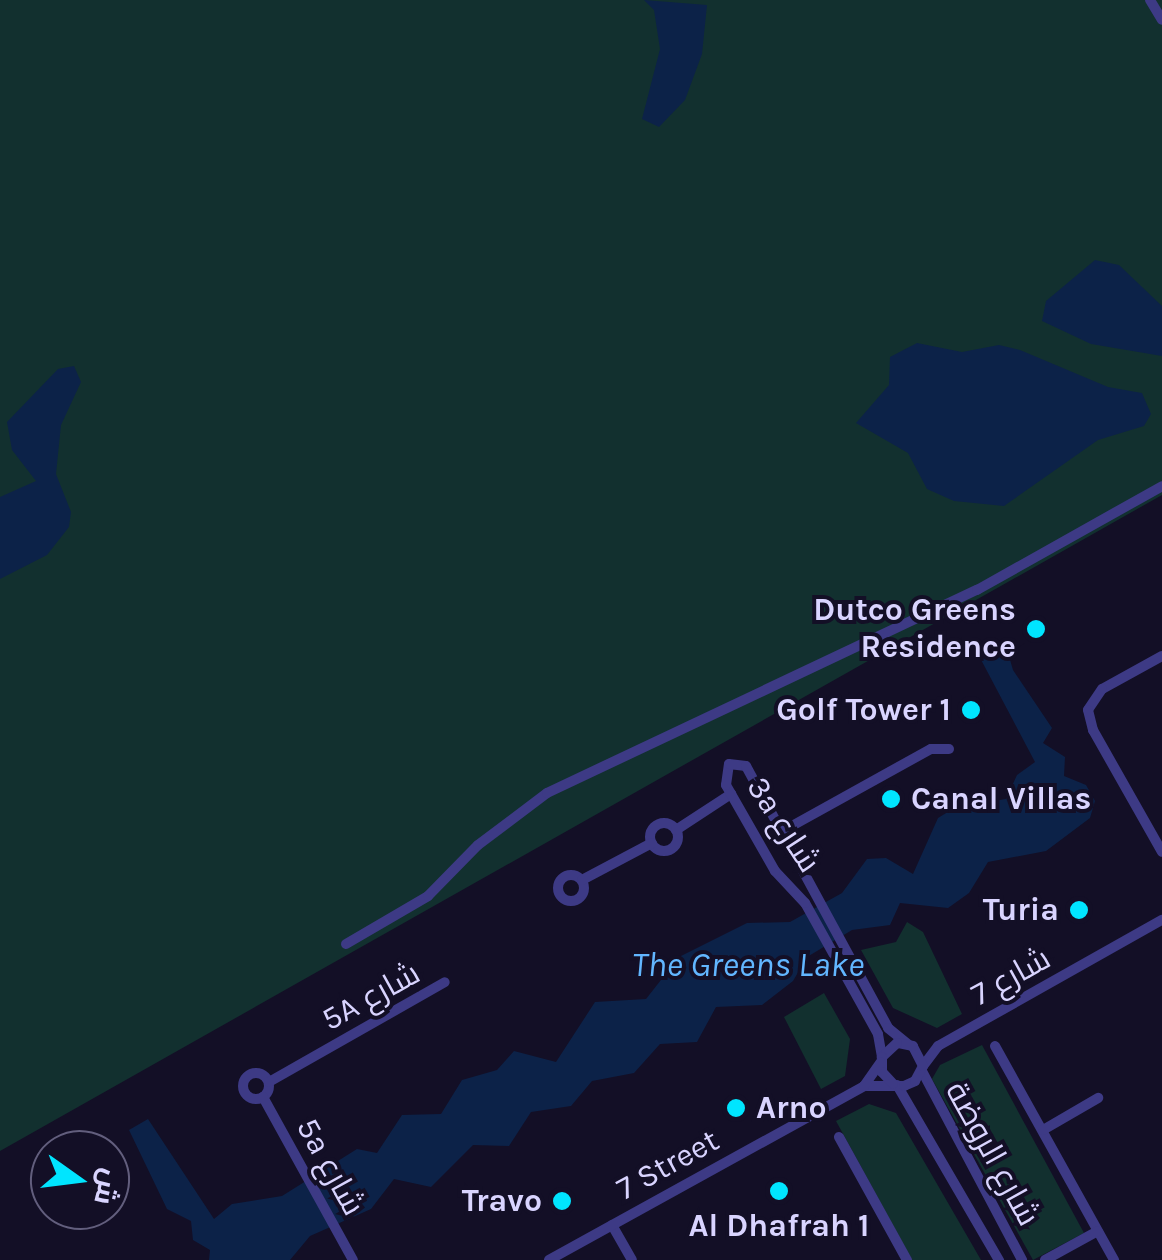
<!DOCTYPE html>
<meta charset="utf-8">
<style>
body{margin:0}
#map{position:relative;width:1162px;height:1260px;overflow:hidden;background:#130f26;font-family:Karla,Cairo,sans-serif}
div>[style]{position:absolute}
.green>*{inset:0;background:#12302f}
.water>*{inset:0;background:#0c2248}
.minor>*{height:10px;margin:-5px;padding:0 5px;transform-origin:5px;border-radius:5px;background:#3d3a85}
.minor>.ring{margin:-5px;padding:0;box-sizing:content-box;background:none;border:10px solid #3d3a85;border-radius:50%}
.dots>*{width:28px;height:28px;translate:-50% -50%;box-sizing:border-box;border:5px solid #130f26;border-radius:50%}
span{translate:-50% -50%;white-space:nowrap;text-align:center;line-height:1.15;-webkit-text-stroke:8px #130f26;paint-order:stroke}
.poi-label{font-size:32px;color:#d9d4ff;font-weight:700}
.right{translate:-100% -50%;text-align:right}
.left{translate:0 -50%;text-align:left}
.street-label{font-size:32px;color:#d9d4ff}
.water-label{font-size:35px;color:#62b6ff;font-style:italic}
.north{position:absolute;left:30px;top:1130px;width:100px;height:100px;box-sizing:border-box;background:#130f26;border:2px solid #625e7d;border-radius:50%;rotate:104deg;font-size:28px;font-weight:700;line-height:40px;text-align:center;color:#d9d4ff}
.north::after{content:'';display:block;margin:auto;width:35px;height:45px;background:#00e5ff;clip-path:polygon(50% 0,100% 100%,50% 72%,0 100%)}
</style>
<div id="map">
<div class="green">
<div style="clip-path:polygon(0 0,1162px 0,1162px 495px,0 1151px)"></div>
<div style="clip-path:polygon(907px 922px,923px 932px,962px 1014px,937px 1028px,893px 1008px,861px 950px,896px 942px)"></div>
<div style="clip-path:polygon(824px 993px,850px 1039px,845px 1076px,821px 1089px,784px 1017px)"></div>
<div style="clip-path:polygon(982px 1045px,1084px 1233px,1033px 1260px,932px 1079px,940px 1065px)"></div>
<div style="clip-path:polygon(869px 1104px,896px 1113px,981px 1260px,912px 1260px,836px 1121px)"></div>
</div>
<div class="water">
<div style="clip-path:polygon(644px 0,707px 5px,702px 54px,685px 100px,659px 127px,642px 119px,660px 49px,654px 10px)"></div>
<div style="clip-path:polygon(1095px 260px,1119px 265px,1162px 306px,1162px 356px,1091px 344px,1042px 321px,1046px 301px)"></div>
<div style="clip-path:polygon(917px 343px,962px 352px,999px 345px,1020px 350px,1108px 387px,1142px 393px,1151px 414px,1144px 426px,1098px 440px,1004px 506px,954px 501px,927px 489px,908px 453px,856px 423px,889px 385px,890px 357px)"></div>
<div style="clip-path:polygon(74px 366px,81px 382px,61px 425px,56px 474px,71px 512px,69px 527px,47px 555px,0 579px,0 497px,36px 481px,12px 450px,7px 422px,58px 369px)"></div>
<div style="clip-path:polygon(1004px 639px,1013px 670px,1052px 728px,1043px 743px,1065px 757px,1064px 776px,1086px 785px,1095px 801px,1090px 818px,1046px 851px,988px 862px,969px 893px,948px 908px,900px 903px,890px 925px,852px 930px,807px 957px,793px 981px,762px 1005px,716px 1007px,697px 1042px,660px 1044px,634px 1073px,592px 1081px,571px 1106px,531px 1112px,509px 1146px,473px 1145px,431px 1187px,394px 1179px,371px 1209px,310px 1236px,290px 1260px,209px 1260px,210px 1250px,193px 1240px,191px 1221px,167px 1209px,129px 1130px,148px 1119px,214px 1219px,232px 1204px,282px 1196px,357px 1149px,377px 1153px,402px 1115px,441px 1114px,462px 1080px,497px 1070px,514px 1051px,556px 1062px,595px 1002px,646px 999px,679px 957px,747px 923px,790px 922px,842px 893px,867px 859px,886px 858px,913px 874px,938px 818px,956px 807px,1006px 799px,1017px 775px,1035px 762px,978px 654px)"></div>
</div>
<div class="minor">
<div style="left:1150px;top:0;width:23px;rotate:59deg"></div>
<div style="left:1162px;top:656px;width:68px;rotate:151.2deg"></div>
<div style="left:1102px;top:689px;width:25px;rotate:124deg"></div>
<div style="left:1088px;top:710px;width:21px;rotate:76deg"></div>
<div style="left:1093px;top:730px;width:140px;rotate:60.5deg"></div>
<div class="ring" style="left:650px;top:823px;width:18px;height:18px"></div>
<div style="left:676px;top:830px;width:66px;rotate:-33.2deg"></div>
<div style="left:781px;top:832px;width:171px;rotate:-29deg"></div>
<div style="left:931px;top:749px;width:18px"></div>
<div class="ring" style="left:558px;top:875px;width:16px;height:16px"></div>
<div style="left:582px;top:880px;width:79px;rotate:-27.9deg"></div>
<div style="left:346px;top:944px;width:95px;rotate:-30.3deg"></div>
<div style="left:428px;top:896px;width:71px;rotate:-45.6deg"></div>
<div style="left:478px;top:845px;width:86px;rotate:-37deg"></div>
<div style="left:547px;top:793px;width:476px;rotate:-25.3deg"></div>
<div style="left:977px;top:590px;width:212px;rotate:-29.3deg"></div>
<div style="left:995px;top:1046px;width:245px;rotate:60.9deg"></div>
<div style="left:882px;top:1057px;width:23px;rotate:-100deg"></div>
<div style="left:878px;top:1034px;width:150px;rotate:-119.1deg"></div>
<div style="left:805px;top:903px;width:44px;rotate:-133.2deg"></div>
<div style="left:775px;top:871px;width:99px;rotate:-119.7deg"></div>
<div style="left:726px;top:785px;width:21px;rotate:-82deg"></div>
<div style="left:729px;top:764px;width:17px;rotate:7deg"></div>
<div style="left:746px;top:766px;width:298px;rotate:61.5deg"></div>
<div style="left:888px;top:1028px;width:26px;rotate:39deg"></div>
<div style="left:923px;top:1066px;width:25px;rotate:-53deg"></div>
<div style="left:938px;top:1046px;width:257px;rotate:-29.4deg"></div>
<div style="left:922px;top:1071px;width:214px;rotate:62.1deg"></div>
<div class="ring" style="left:243px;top:1073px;width:16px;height:16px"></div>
<div style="left:269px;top:1082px;width:202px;rotate:-29.6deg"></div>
<div style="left:897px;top:1085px;width:203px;rotate:59.8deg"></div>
<div style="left:864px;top:1086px;width:40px"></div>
<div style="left:904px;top:1086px;width:12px;rotate:-24deg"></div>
<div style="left:915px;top:1081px;width:17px;rotate:-62deg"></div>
<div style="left:923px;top:1066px;width:22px;rotate:-117deg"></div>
<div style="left:913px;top:1046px;width:16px;rotate:-169deg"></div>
<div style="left:897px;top:1043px;width:21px;rotate:137deg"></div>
<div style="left:882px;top:1057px;width:15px;rotate:90deg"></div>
<div style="left:882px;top:1072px;width:16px;rotate:47deg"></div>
<div style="left:263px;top:1097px;width:186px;rotate:61.1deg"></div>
<div style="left:1043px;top:1130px;width:64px;rotate:-30.2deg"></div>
<div style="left:839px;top:1137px;width:141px;rotate:61.1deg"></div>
<div style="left:612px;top:1225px;width:40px;rotate:60.3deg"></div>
<div style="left:549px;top:1260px;width:360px;rotate:-28.9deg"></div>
<div style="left:864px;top:1086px;width:29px;rotate:-55deg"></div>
<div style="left:1045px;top:1260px;width:60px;rotate:-28.7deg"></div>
</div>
<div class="dots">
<div style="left:1036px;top:629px;background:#00e5ff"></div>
<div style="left:971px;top:710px;background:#00e5ff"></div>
<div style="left:891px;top:799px;background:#00e5ff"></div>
<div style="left:1079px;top:910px;background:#00e5ff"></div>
<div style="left:736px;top:1108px;background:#00e5ff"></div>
<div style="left:779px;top:1191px;background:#00e5ff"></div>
<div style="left:562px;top:1201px;background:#00e5ff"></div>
</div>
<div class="poi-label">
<span class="right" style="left:1016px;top:629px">Dutco Greens<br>Residence</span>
<span class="right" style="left:951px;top:710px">Golf Tower 1</span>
<span class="left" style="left:911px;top:799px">Canal Villas</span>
<span class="right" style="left:1059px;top:910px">Turia</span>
<span class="left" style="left:756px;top:1108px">Arno</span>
<span class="right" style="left:542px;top:1201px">Travo</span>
<span style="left:779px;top:1226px">Al Dhafrah 1</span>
</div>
<div class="street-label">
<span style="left:783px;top:825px;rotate:57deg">3a شارع</span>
<span style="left:1011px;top:977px;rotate:-29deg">شارع 7</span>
<span style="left:371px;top:997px;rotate:-29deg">5A شارع</span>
<span style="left:992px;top:1154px;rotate:61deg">شارع الروضة</span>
<span style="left:668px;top:1165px;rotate:-29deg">7 Street</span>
<span style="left:330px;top:1167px;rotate:61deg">5a شارع</span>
</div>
<div class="water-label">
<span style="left:748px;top:965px">The Greens Lake</span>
</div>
<div class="north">ش</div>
</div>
